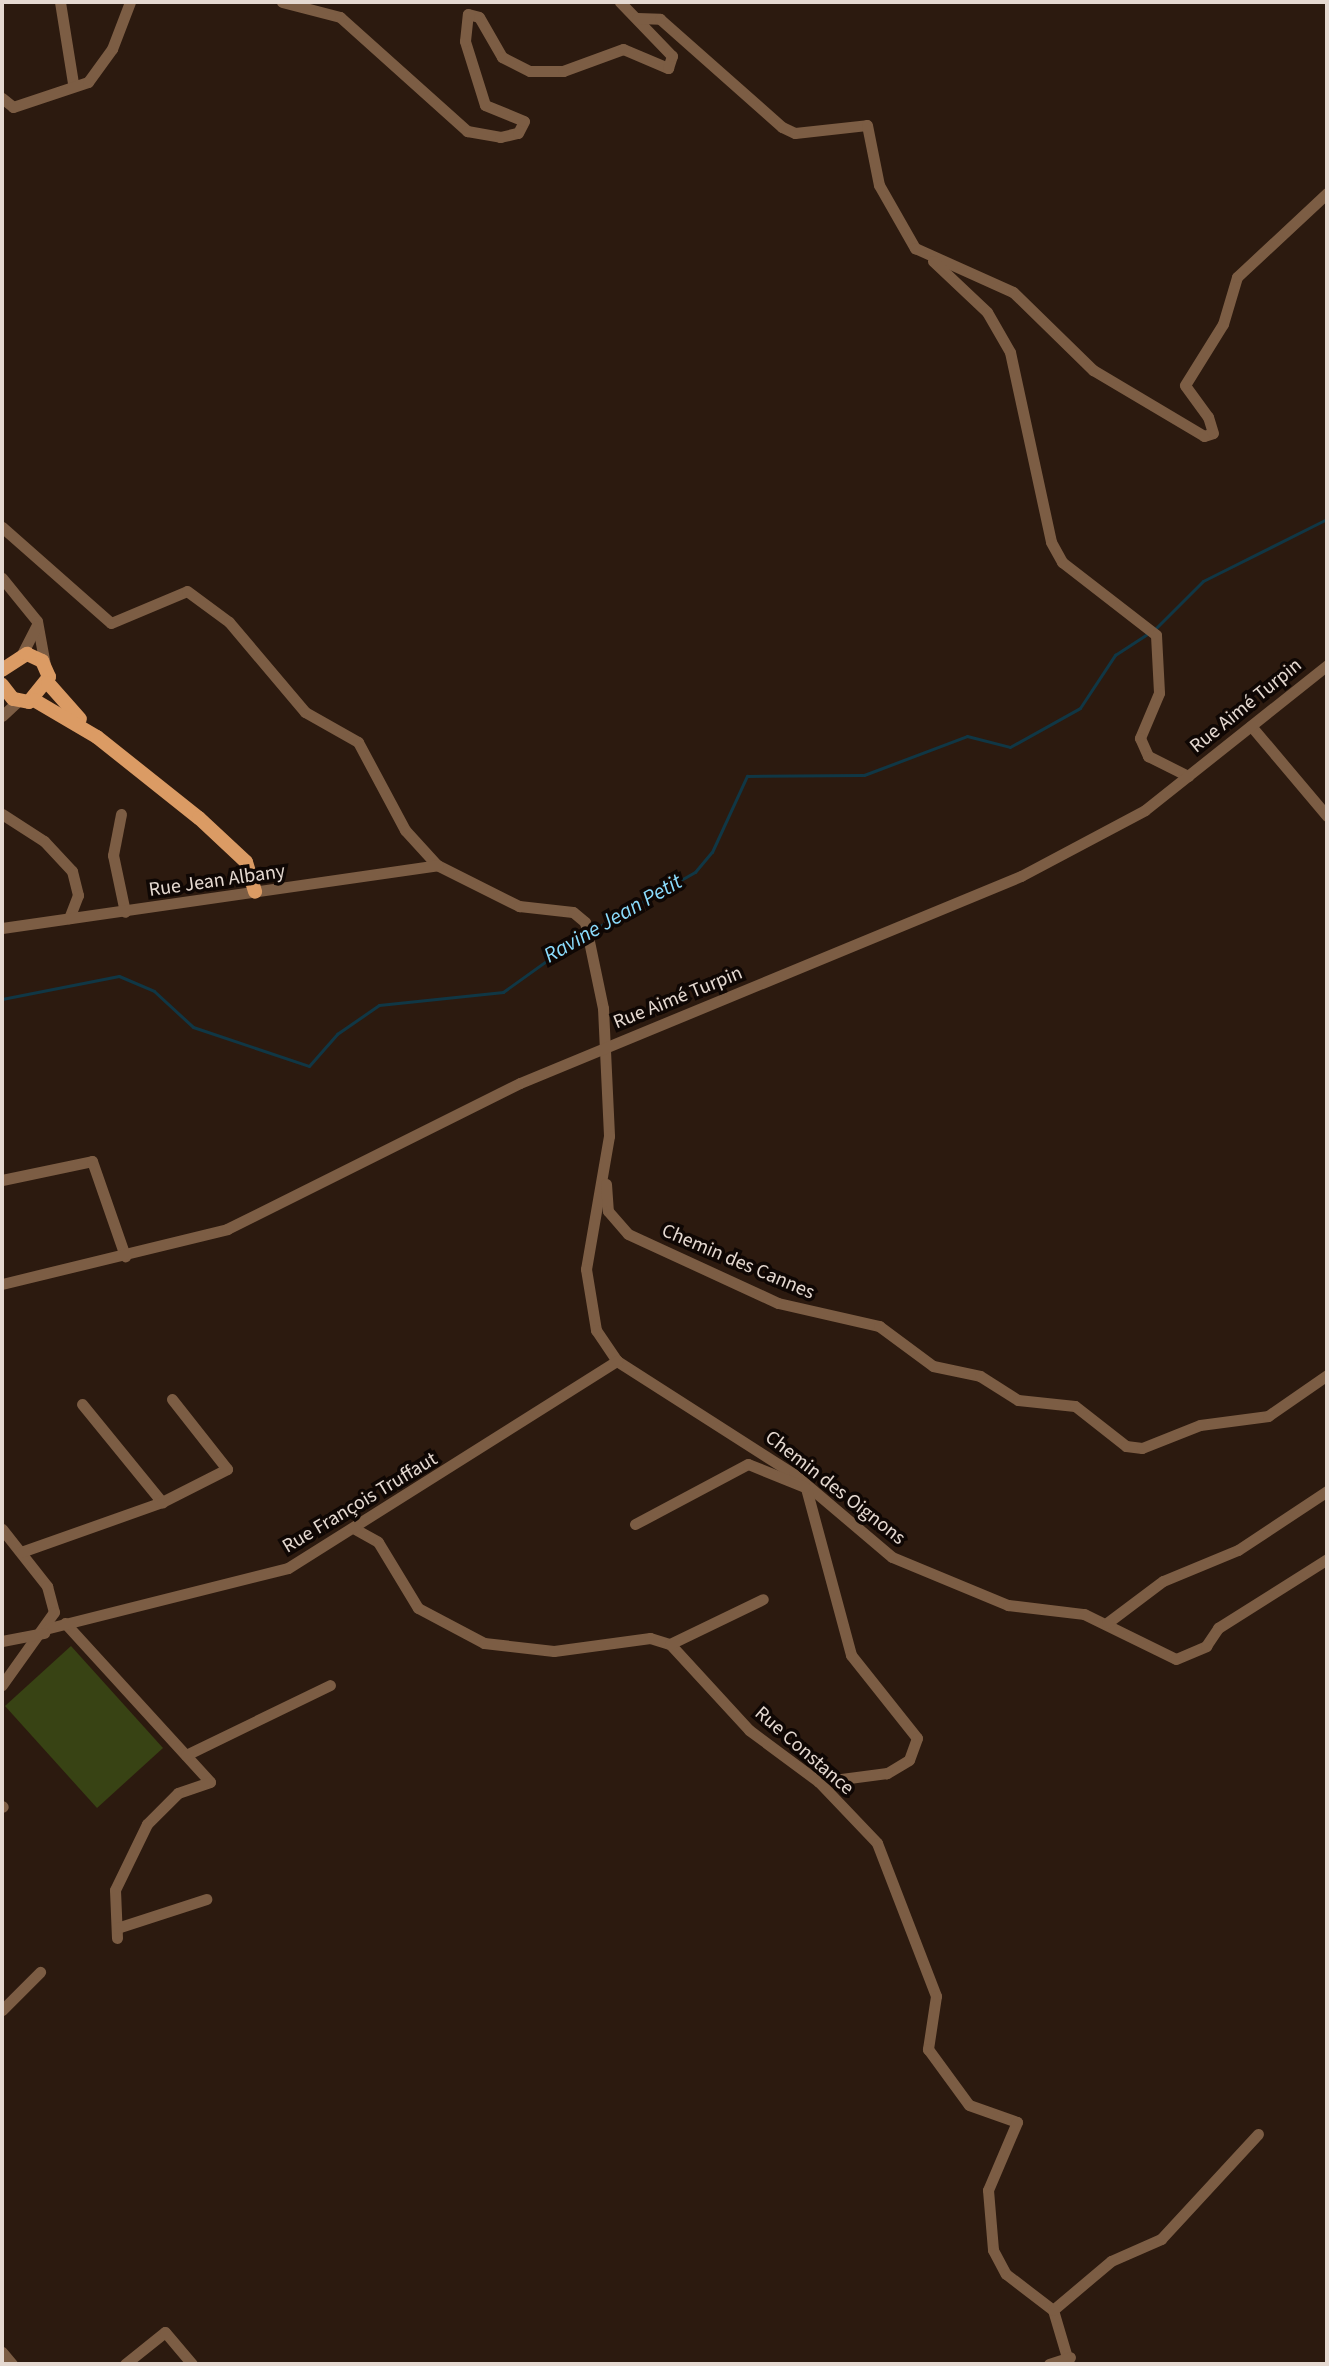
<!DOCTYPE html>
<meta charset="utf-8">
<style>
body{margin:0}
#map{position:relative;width:1329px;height:2366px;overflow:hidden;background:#2c1a0f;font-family:"Source Sans 3",sans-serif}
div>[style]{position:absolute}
.green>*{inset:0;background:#384314}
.stream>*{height:3px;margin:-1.5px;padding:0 1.5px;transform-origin:1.5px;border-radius:1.5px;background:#103745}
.minor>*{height:11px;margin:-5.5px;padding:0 5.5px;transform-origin:5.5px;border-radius:5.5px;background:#7c5d44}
.major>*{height:14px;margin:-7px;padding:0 7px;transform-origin:7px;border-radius:7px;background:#db9b64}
span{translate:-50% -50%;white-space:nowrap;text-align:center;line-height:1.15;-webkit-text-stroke:7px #0f0704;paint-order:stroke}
.street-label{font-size:20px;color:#e5d9d1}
.water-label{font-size:22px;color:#8bdcfd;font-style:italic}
.frame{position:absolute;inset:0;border:4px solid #e5d9d1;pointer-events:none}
</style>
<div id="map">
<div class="green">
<div style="clip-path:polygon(71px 1646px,163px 1748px,97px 1808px,5px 1706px)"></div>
</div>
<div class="stream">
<div style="left:1154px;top:630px;width:69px;rotate:-45deg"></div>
<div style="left:1203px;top:581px;width:139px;rotate:-26.6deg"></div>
<div style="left:591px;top:931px;width:120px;rotate:-29.6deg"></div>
<div style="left:695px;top:872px;width:26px;rotate:-50deg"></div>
<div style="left:712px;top:852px;width:84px;rotate:-65.3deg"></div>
<div style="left:747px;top:776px;width:117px;rotate:-0.5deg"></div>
<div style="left:864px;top:775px;width:110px;rotate:-20.7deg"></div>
<div style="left:967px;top:736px;width:44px;rotate:14.3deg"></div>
<div style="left:1010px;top:747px;width:80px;rotate:-29.1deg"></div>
<div style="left:1080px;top:708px;width:64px;rotate:-56.6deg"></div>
<div style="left:1115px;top:655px;width:38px;rotate:-33deg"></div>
<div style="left:2px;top:999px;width:119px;rotate:-11.1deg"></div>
<div style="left:119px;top:976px;width:38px;rotate:23deg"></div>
<div style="left:154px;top:991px;width:53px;rotate:42.7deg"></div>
<div style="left:193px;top:1027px;width:122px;rotate:18.6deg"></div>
<div style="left:309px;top:1066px;width:43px;rotate:-48.8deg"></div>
<div style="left:337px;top:1034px;width:51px;rotate:-34.6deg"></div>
<div style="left:379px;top:1005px;width:125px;rotate:-6deg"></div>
<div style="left:503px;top:992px;width:100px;rotate:-35.6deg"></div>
</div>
<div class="minor">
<div style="left:60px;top:2px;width:82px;rotate:80.9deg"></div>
<div style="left:282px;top:2px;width:60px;rotate:14.5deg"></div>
<div style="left:340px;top:17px;width:171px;rotate:41.9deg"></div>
<div style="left:467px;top:131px;width:34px;rotate:10deg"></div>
<div style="left:500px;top:137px;width:18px;rotate:-13deg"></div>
<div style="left:518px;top:133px;width:13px;rotate:-63deg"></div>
<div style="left:524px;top:121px;width:42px;rotate:-157.7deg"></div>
<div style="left:485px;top:105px;width:67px;rotate:-107.4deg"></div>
<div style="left:465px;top:41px;width:27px;rotate:-84deg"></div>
<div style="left:468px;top:14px;width:11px;rotate:15deg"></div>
<div style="left:479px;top:17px;width:46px;rotate:60.1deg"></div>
<div style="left:502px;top:57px;width:31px;rotate:27deg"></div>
<div style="left:530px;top:71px;width:33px"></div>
<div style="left:563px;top:71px;width:64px;rotate:-20.1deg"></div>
<div style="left:623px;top:49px;width:49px;rotate:22.9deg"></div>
<div style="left:668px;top:68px;width:13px;rotate:-72deg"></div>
<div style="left:672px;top:56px;width:75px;rotate:-133.9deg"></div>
<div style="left:637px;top:18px;width:23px;rotate:2deg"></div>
<div style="left:660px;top:19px;width:163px;rotate:41.5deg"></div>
<div style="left:782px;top:127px;width:14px;rotate:25deg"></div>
<div style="left:795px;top:133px;width:72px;rotate:-6.3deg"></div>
<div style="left:867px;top:125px;width:61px;rotate:78.7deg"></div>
<div style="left:879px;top:185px;width:73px;rotate:60.3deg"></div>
<div style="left:915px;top:248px;width:107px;rotate:24.2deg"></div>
<div style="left:1013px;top:292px;width:112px;rotate:44.3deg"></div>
<div style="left:1093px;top:370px;width:129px;rotate:30.7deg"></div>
<div style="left:1204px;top:436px;width:9px;rotate:-18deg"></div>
<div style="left:1213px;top:433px;width:17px;rotate:-107deg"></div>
<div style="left:1208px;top:417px;width:39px;rotate:-126deg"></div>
<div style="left:1185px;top:385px;width:72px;rotate:-58.1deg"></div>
<div style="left:1223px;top:324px;width:49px;rotate:-73.4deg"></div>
<div style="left:1237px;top:277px;width:123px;rotate:-43deg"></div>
<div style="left:2px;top:98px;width:14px;rotate:39deg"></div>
<div style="left:13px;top:107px;width:79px;rotate:-18.4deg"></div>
<div style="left:88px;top:82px;width:41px;rotate:-54deg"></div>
<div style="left:112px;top:49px;width:50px;rotate:-69deg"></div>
<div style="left:933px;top:261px;width:74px;rotate:43.4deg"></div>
<div style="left:987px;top:312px;width:46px;rotate:60.1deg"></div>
<div style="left:1010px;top:352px;width:194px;rotate:77.8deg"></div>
<div style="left:1051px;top:542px;width:23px;rotate:61deg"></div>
<div style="left:1062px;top:562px;width:119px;rotate:37.8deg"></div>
<div style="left:1156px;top:635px;width:58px;rotate:87deg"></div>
<div style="left:1159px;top:693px;width:49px;rotate:112.9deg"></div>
<div style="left:1140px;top:738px;width:20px;rotate:66deg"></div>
<div style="left:1148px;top:756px;width:45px;rotate:26.6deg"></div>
<div style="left:2px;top:527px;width:145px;rotate:41.4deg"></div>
<div style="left:111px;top:623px;width:82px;rotate:-22.8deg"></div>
<div style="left:187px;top:591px;width:52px;rotate:36.4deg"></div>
<div style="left:229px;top:622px;width:118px;rotate:49.8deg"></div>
<div style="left:305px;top:712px;width:61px;rotate:29.5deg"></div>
<div style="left:358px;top:742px;width:100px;rotate:61.9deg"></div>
<div style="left:405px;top:830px;width:47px;rotate:47.6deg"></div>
<div style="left:437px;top:865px;width:92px;rotate:26.6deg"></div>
<div style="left:519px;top:906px;width:54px;rotate:6.3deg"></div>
<div style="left:573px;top:912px;width:16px;rotate:40deg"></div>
<div style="left:585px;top:922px;width:88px;rotate:78.2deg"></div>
<div style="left:603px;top:1008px;width:128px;rotate:87.3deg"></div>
<div style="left:609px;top:1136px;width:135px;rotate:99.8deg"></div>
<div style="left:586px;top:1269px;width:62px;rotate:80.7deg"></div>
<div style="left:596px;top:1330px;width:37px;rotate:56deg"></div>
<div style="left:617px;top:1361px;width:210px;rotate:32.6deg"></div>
<div style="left:794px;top:1474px;width:128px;rotate:40.3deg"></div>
<div style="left:892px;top:1557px;width:126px;rotate:22.5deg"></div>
<div style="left:1008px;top:1605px;width:77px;rotate:6.8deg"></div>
<div style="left:1084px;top:1614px;width:102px;rotate:26.1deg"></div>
<div style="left:1176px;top:1659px;width:33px;rotate:-23deg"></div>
<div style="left:1206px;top:1646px;width:22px;rotate:-56deg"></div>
<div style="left:1218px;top:1628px;width:129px;rotate:-32.3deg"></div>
<div style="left:2px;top:578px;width:55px;rotate:50.9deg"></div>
<div style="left:37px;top:621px;width:45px;rotate:79.7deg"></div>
<div style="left:22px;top:654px;width:31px;rotate:-63deg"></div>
<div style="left:2px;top:716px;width:22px;rotate:-43deg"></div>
<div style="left:1251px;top:726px;width:118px;rotate:49.8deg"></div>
<div style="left:2px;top:814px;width:50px;rotate:32.7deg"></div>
<div style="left:44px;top:841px;width:41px;rotate:47deg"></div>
<div style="left:72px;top:871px;width:25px;rotate:76deg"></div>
<div style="left:78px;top:895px;width:25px;rotate:111deg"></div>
<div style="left:121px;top:814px;width:42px;rotate:101deg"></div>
<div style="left:113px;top:855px;width:58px;rotate:78.1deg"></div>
<div style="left:2px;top:928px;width:440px;rotate:-8.2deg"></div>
<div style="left:2px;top:1180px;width:92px;rotate:-11.9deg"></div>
<div style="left:92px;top:1161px;width:101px;rotate:70.8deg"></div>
<div style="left:606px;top:1184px;width:27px;rotate:86deg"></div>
<div style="left:608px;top:1211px;width:30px;rotate:49deg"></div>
<div style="left:628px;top:1234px;width:165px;rotate:24.7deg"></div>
<div style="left:778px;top:1303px;width:104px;rotate:12.8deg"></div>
<div style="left:879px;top:1326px;width:67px;rotate:36.5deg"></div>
<div style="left:933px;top:1366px;width:48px;rotate:12deg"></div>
<div style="left:980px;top:1376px;width:45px;rotate:32.3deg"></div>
<div style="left:1018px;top:1400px;width:57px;rotate:6deg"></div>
<div style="left:1075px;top:1406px;width:65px;rotate:38.1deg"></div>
<div style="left:1126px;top:1446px;width:16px;rotate:7deg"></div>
<div style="left:1142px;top:1448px;width:62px;rotate:-21.6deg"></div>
<div style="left:1200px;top:1425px;width:69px;rotate:-7.5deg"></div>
<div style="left:1268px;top:1416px;width:72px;rotate:-34.8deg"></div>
<div style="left:2px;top:1284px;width:232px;rotate:-13.7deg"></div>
<div style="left:227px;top:1229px;width:327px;rotate:-26.5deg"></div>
<div style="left:520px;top:1083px;width:542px;rotate:-22.45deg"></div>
<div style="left:1021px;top:876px;width:140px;rotate:-28deg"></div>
<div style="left:1145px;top:810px;width:233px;rotate:-38.5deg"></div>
<div style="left:82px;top:1404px;width:127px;rotate:50.8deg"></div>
<div style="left:806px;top:1488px;width:173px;rotate:74.9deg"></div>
<div style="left:851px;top:1655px;width:106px;rotate:51.5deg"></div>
<div style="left:917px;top:1738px;width:23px;rotate:110deg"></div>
<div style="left:909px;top:1760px;width:26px;rotate:149deg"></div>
<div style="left:887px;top:1773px;width:69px;rotate:172.5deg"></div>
<div style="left:635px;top:1524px;width:128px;rotate:-28deg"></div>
<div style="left:748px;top:1464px;width:61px;rotate:22deg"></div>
<div style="left:2px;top:1529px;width:73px;rotate:51.7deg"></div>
<div style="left:47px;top:1586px;width:27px;rotate:75deg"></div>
<div style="left:54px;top:1612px;width:90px;rotate:125.5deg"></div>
<div style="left:355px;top:1529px;width:26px;rotate:29deg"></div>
<div style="left:378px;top:1542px;width:77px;rotate:58.8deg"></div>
<div style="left:418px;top:1608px;width:75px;rotate:27.9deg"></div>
<div style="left:484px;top:1643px;width:70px;rotate:6.5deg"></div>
<div style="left:554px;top:1651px;width:97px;rotate:-7.7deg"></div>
<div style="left:650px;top:1638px;width:21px;rotate:17deg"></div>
<div style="left:670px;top:1644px;width:117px;rotate:47.4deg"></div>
<div style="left:749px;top:1730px;width:87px;rotate:36.6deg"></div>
<div style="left:819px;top:1782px;width:84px;rotate:46.4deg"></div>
<div style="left:877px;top:1843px;width:164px;rotate:68.9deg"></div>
<div style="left:936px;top:1996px;width:54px;rotate:98.6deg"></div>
<div style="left:928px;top:2049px;width:69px;rotate:53.8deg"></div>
<div style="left:969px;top:2105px;width:51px;rotate:19.5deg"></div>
<div style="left:1017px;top:2122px;width:74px;rotate:113.1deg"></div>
<div style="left:988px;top:2190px;width:60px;rotate:85.2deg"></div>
<div style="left:993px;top:2250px;width:27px;rotate:62deg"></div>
<div style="left:1006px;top:2274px;width:59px;rotate:37.5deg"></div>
<div style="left:1053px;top:2310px;width:56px;rotate:73.5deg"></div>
<div style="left:21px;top:1552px;width:150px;rotate:-19.5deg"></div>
<div style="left:162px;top:1502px;width:73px;rotate:-26.9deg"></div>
<div style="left:227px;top:1469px;width:89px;rotate:-128.2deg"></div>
<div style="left:65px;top:1623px;width:215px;rotate:47.6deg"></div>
<div style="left:210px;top:1782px;width:34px;rotate:161deg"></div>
<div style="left:178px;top:1793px;width:44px;rotate:135deg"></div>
<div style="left:147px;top:1824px;width:73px;rotate:115.9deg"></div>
<div style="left:115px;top:1890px;width:48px;rotate:87.6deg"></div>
<div style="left:1107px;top:1623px;width:70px;rotate:-36.9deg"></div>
<div style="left:1163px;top:1581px;width:81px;rotate:-22.5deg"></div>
<div style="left:1238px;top:1550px;width:107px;rotate:-33.5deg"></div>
<div style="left:49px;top:1628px;width:246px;rotate:-14.1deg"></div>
<div style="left:288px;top:1568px;width:389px;rotate:-32.2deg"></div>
<div style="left:2px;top:1641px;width:43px;rotate:-10.8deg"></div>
<div style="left:670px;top:1644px;width:103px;rotate:-25.8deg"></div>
<div style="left:186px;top:1755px;width:160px;rotate:-25.9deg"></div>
<div style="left:2px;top:1806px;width:1px;rotate:45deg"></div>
<div style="left:117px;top:1928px;width:94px;rotate:-18deg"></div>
<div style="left:2px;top:2010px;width:54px;rotate:-45deg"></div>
<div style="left:1053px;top:2310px;width:76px;rotate:-40.2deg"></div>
<div style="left:1111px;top:2261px;width:55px;rotate:-23.7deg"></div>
<div style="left:1161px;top:2239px;width:143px;rotate:-47.3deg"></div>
<div style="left:2px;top:2352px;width:16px;rotate:50deg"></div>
<div style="left:125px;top:2364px;width:51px;rotate:-38.7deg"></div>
<div style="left:165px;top:2332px;width:42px;rotate:49.8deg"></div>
<div style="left:1049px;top:2364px;width:22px;rotate:-18deg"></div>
</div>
<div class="major">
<div style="left:2px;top:670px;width:30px;rotate:-33deg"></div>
<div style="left:27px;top:654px;width:17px;rotate:25deg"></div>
<div style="left:42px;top:661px;width:17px;rotate:66deg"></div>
<div style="left:49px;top:677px;width:32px;rotate:129deg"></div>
<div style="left:29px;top:702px;width:16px;rotate:-169deg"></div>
<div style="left:13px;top:699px;width:18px;rotate:-128deg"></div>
<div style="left:48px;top:683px;width:48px;rotate:48.4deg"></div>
<div style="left:34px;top:700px;width:73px;rotate:30.4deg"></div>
<div style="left:97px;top:737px;width:130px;rotate:38.5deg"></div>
<div style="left:199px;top:818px;width:64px;rotate:43.1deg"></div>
<div style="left:246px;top:862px;width:31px;rotate:73deg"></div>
</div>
<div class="street-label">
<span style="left:1246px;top:706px;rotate:-39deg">Rue Aimé Turpin</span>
<span style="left:217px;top:881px;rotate:-8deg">Rue Jean Albany</span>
<span style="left:678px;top:998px;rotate:-22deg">Rue Aimé Turpin</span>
<span style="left:738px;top:1262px;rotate:23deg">Chemin des Cannes</span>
<span style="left:835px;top:1488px;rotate:38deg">Chemin des Oignons</span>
<span style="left:360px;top:1503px;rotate:-31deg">Rue François Truffaut</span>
<span style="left:804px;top:1751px;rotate:41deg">Rue Constance</span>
</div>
<div class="water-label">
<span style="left:613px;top:919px;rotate:-30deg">Ravine Jean Petit</span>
</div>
<div class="frame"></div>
</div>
